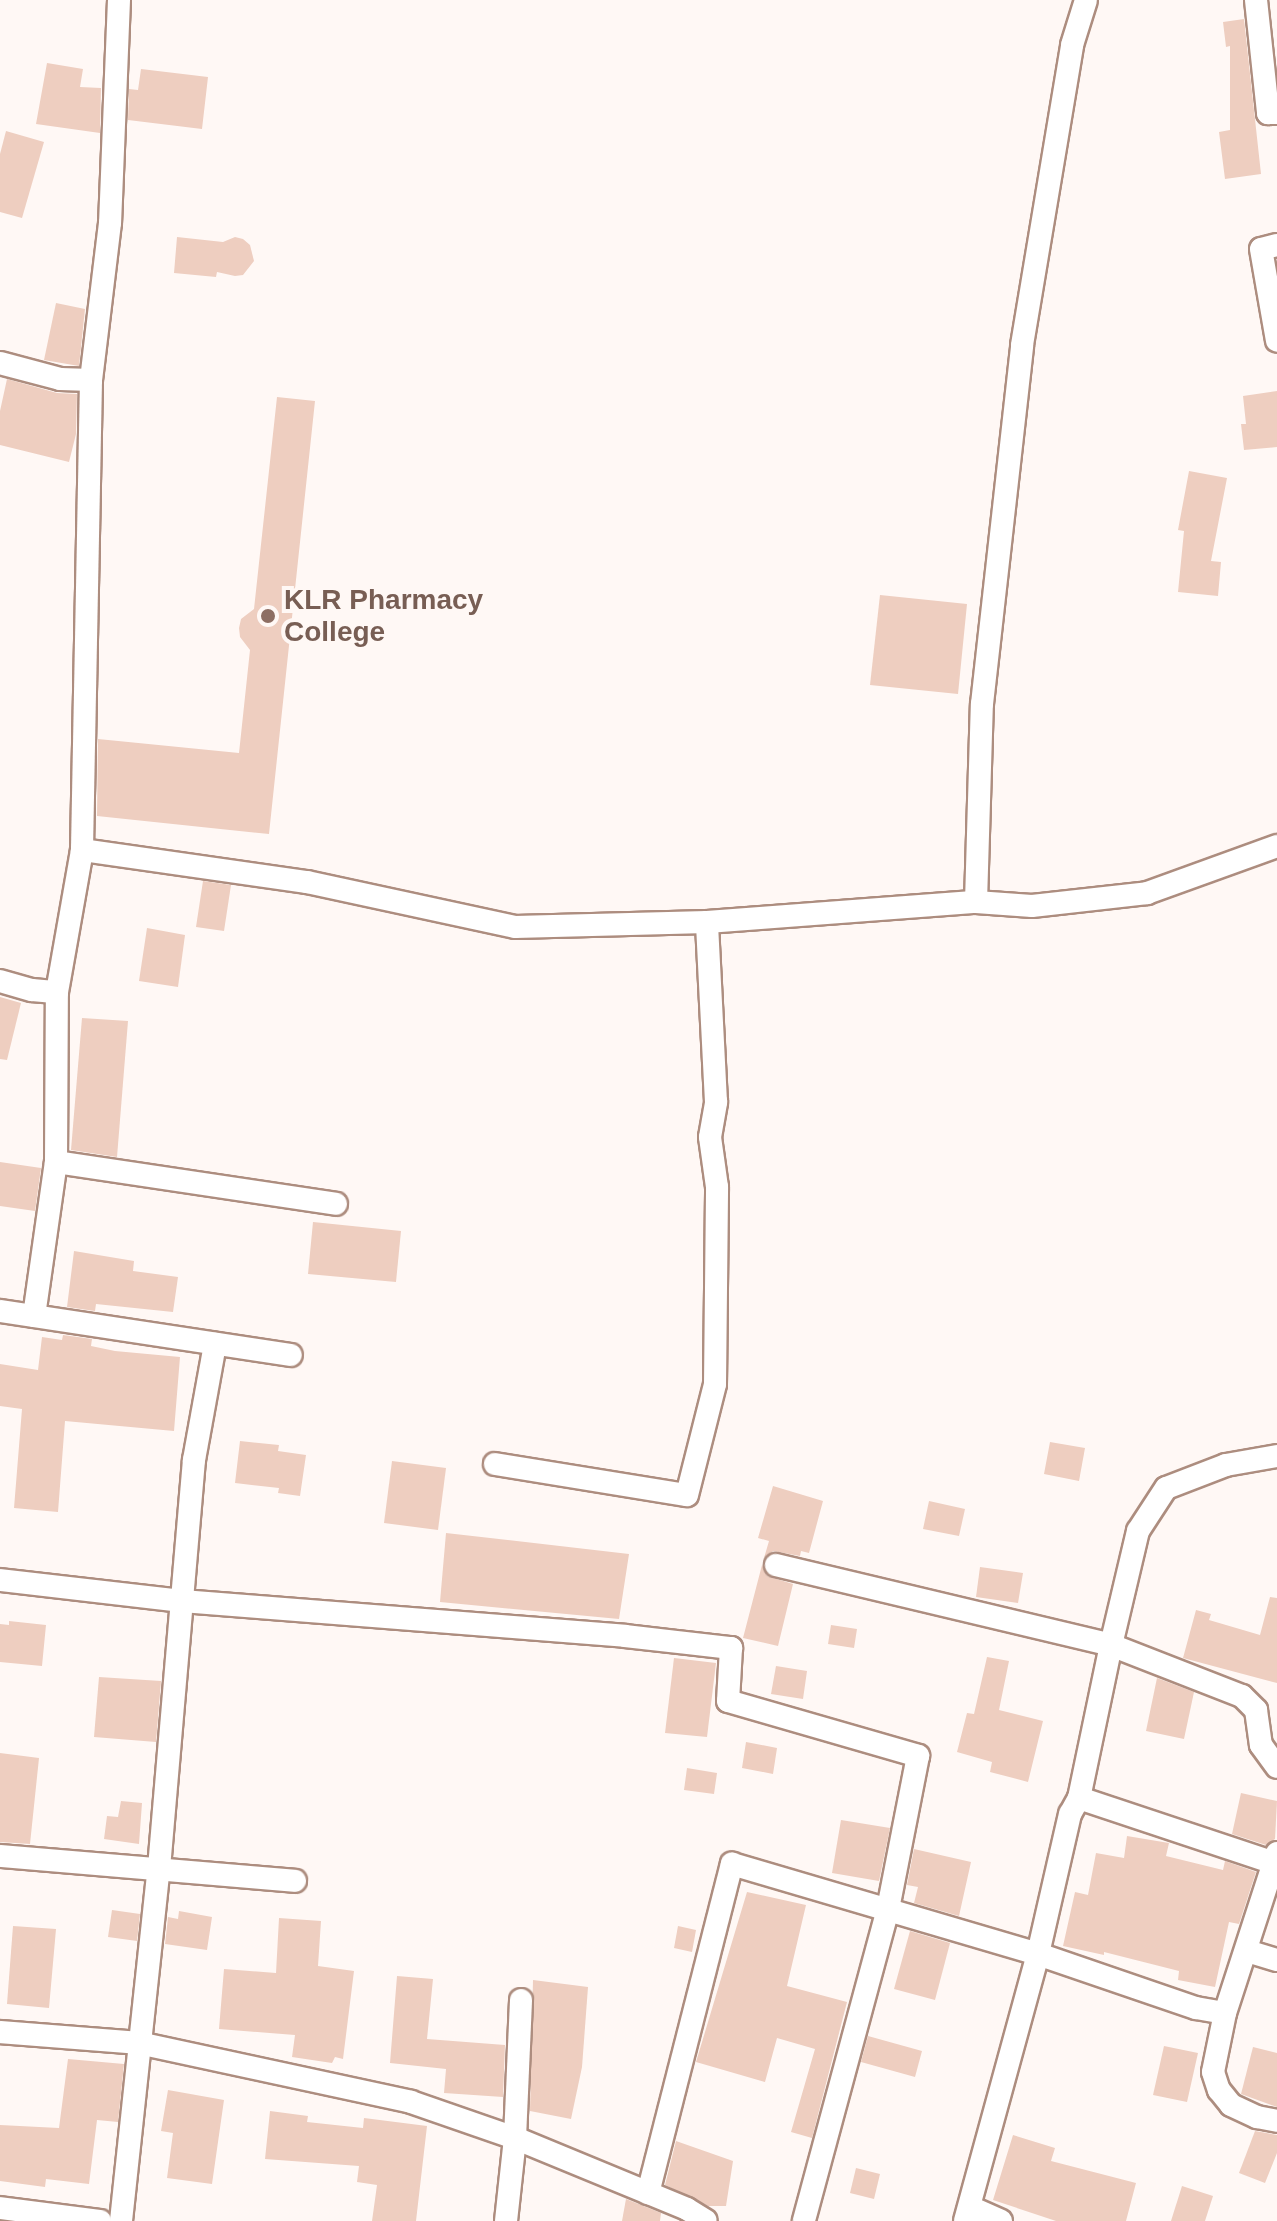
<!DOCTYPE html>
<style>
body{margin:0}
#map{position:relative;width:1277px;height:2221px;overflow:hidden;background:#fff8f5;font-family:Helvetica,sans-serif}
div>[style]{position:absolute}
.building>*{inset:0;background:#eecec0}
.roads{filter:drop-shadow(2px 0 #ad8d7f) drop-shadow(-2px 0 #ad8d7f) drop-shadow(0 2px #ad8d7f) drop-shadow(0 -2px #ad8d7f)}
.minor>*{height:22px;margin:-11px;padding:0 11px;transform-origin:11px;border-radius:11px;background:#fff}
.dots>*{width:22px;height:22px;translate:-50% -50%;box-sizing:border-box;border:4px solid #fff8f5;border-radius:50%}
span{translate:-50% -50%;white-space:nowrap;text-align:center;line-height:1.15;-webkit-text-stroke:8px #fff8f5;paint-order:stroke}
.education-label{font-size:28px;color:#785e54;font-weight:700}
.left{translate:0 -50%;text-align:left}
</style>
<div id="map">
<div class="building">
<div style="clip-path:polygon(1244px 19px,1261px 174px,1225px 179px,1219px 132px,1230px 130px,1230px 46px,1226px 47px,1223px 22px)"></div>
<div style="clip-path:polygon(47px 63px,83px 69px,80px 87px,101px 88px,100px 133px,36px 124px)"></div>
<div style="clip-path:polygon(141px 69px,208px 77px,202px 129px,128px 120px,129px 89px,138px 90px)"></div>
<div style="clip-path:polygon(6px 131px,44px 142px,22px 218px,0 212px,0 154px)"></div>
<div style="clip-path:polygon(177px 237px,223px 242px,235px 237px,243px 239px,250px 245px,254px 261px,243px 275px,235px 276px,217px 272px,216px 277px,174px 273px)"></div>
<div style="clip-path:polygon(56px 303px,85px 309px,79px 366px,44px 360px)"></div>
<div style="clip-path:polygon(7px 379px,57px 393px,77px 394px,76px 434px,69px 462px,0 445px,0 411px)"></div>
<div style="clip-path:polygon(1277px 391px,1277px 447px,1244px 450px,1241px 424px,1246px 424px,1243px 396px)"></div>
<div style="clip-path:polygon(277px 397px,315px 401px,269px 834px,97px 816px,98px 739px,239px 753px,250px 650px,240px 637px,239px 628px,241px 619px,254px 609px)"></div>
<div style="clip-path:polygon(1189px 471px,1227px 478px,1211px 561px,1221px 562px,1218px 596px,1178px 592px,1184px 531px,1178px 530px)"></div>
<div style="clip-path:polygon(880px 595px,967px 604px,958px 694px,870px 685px)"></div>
<div style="clip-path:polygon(203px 881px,231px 885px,224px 931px,196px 927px)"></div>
<div style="clip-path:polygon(147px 928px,185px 935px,178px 987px,139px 981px)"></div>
<div style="clip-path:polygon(0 997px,21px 1003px,7px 1060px,0 1059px)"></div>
<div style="clip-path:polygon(82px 1018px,128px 1021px,117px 1157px,71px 1150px)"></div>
<div style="clip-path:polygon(0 1162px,41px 1168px,35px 1211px,0 1206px)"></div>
<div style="clip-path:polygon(313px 1222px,401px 1231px,396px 1282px,308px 1274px)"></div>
<div style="clip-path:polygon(74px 1251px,134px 1261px,133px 1271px,178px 1277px,173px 1312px,96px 1304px,95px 1311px,67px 1307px)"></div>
<div style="clip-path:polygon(63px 1335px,92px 1339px,91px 1346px,115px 1351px,180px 1357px,174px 1431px,65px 1421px,58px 1512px,14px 1508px,22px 1409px,0 1406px,0 1364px,38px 1370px,42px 1337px,62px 1340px)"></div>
<div style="clip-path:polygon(240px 1441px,279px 1445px,278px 1451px,306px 1455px,300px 1496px,278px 1493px,279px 1488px,235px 1483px)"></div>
<div style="clip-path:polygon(1050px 1442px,1085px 1448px,1079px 1481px,1044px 1474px)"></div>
<div style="clip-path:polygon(392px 1461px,446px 1468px,438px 1530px,384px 1523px)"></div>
<div style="clip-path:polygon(773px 1486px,823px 1501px,809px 1553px,801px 1551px,800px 1556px,773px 1551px,764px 1558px,769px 1541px,758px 1538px)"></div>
<div style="clip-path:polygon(929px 1501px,965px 1509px,959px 1536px,923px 1529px)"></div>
<div style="clip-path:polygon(446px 1533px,629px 1554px,619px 1619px,440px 1602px)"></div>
<div style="clip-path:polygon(762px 1565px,767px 1576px,793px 1584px,778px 1646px,743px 1638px)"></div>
<div style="clip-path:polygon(980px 1567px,1023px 1573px,1018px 1603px,976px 1597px)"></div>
<div style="clip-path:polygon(1270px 1597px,1277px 1598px,1277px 1683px,1183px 1658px,1196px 1610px,1211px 1614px,1209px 1620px,1260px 1635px)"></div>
<div style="clip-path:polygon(9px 1621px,46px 1625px,42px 1666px,0 1662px,0 1624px,9px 1625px)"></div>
<div style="clip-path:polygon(831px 1625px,857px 1629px,854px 1648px,828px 1644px)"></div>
<div style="clip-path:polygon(987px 1657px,1009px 1661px,999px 1710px,1043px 1721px,1028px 1782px,990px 1772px,992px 1762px,957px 1752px,967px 1713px,974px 1714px)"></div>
<div style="clip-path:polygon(674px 1658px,716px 1663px,707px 1737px,665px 1733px)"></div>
<div style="clip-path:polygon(776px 1666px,807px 1671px,803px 1699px,771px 1694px)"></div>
<div style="clip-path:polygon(99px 1677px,161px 1681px,156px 1742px,94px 1737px)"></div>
<div style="clip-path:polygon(1157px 1678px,1194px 1692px,1184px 1739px,1146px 1731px)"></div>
<div style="clip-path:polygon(746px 1742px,777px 1748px,773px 1774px,742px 1768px)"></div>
<div style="clip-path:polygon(0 1753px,39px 1758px,30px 1844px,0 1842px)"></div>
<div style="clip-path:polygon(687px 1768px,717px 1773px,714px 1794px,684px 1790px)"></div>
<div style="clip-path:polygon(1241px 1793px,1277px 1801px,1275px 1839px,1266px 1845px,1232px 1834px)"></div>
<div style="clip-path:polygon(121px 1801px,142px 1803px,139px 1844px,104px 1839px,107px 1816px,118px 1817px)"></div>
<div style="clip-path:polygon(841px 1820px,890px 1828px,879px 1881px,832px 1873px)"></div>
<div style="clip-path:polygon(1127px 1836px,1169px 1843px,1166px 1856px,1223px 1870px,1225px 1861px,1256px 1872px,1239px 1924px,1229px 1922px,1215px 1987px,1178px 1980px,1179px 1971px,1104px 1952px,1104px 1955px,1063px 1946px,1075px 1892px,1088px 1895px,1096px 1853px,1124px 1858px)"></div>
<div style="clip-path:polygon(914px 1849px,971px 1862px,959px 1916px,914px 1903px,918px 1887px,907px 1885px)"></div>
<div style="clip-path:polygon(747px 1892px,806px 1905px,787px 1986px,847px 2002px,812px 2138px,791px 2132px,815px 2049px,777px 2038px,765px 2082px,696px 2062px)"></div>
<div style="clip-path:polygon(112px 1910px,140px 1914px,137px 1941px,108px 1937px)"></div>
<div style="clip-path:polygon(179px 1911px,212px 1917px,207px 1950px,165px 1944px,168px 1917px,178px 1919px)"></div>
<div style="clip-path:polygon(279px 1918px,321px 1921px,318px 1966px,354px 1971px,343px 2059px,335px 2057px,332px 2063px,292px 2057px,295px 2035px,219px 2029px,224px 1969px,276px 1973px)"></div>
<div style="clip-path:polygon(13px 1926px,56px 1929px,49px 2008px,7px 2004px)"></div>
<div style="clip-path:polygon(678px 1926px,696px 1930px,692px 1952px,674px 1948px)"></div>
<div style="clip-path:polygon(910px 1931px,950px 1943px,935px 2000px,894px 1989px)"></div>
<div style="clip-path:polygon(397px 1976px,433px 1979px,427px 2039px,505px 2045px,503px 2097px,444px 2093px,446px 2069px,390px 2063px)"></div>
<div style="clip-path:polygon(533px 1980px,588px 1987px,582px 2067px,571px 2119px,530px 2111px)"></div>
<div style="clip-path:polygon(868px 2036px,922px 2051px,915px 2077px,861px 2062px)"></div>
<div style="clip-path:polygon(1164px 2046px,1198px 2053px,1187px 2102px,1153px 2095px)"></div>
<div style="clip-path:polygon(1253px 2047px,1277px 2053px,1277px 2107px,1241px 2094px)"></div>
<div style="clip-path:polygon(68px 2059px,124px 2064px,118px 2122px,97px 2120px,89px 2184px,46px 2179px,45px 2187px,0 2181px,0 2125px,59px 2128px)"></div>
<div style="clip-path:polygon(168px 2090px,224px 2100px,212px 2184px,167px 2178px,173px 2133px,161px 2131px)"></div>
<div style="clip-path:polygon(270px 2111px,308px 2116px,307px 2122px,363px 2128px,364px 2118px,427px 2126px,416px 2221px,372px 2221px,377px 2185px,357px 2182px,359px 2166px,265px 2159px)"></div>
<div style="clip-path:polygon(1255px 2131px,1277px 2135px,1277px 2153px,1265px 2183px,1239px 2173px)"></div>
<div style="clip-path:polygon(1013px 2135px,1055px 2148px,1051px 2161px,1136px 2183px,1126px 2221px,1056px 2221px,993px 2200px)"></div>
<div style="clip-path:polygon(676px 2141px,733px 2161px,726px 2206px,708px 2206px,665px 2185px)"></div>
<div style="clip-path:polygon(856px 2168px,880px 2174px,874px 2199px,850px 2193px)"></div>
<div style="clip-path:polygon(1182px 2186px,1213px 2196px,1205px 2221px,1171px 2221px)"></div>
<div style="clip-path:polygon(626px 2199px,661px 2213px,660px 2221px,622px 2221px)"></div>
</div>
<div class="roads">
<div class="minor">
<div style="left:119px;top:0;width:223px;rotate:92.3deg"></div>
<div style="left:110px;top:223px;width:158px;rotate:96.9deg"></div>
<div style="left:91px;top:380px;width:470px;rotate:91.1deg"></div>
<div style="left:82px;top:850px;width:227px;rotate:8.1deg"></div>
<div style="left:307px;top:882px;width:213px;rotate:12.2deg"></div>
<div style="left:515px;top:927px;width:192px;rotate:-1.5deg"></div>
<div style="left:1256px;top:0;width:114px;rotate:83.9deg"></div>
<div style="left:1268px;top:113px;width:9px"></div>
<div style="left:1277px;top:245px;width:16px;rotate:166deg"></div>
<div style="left:1261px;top:249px;width:93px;rotate:80.1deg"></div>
<div style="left:0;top:363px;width:62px;rotate:14.9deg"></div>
<div style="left:60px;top:379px;width:31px;rotate:2deg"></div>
<div style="left:976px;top:902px;width:198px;rotate:-88.3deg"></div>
<div style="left:982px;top:704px;width:361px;rotate:-83.6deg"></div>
<div style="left:1022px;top:345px;width:304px;rotate:-80.5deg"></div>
<div style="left:1072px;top:45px;width:47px;rotate:-72.7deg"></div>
<div style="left:0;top:981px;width:33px;rotate:16deg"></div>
<div style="left:32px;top:990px;width:25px;rotate:5deg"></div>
<div style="left:56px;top:1162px;width:283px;rotate:8.5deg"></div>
<div style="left:0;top:1311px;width:294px;rotate:8.6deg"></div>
<div style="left:34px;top:1316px;width:156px;rotate:-81.9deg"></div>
<div style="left:56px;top:1162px;width:170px;rotate:-89.7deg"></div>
<div style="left:57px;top:992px;width:144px;rotate:-80deg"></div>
<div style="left:1277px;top:1456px;width:52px;rotate:170deg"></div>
<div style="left:1226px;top:1465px;width:64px;rotate:159deg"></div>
<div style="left:1166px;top:1488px;width:51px;rotate:123.1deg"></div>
<div style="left:1138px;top:1531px;width:117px;rotate:103.3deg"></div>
<div style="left:1111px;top:1645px;width:141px;rotate:21.3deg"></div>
<div style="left:1242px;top:1696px;width:20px;rotate:45deg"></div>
<div style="left:1256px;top:1710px;width:35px;rotate:82deg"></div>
<div style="left:1261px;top:1745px;width:27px;rotate:54deg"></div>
<div style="left:495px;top:1464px;width:194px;rotate:9.2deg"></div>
<div style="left:687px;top:1495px;width:114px;rotate:-75.8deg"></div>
<div style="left:715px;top:1384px;width:197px;rotate:-89.4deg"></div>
<div style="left:717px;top:1187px;width:50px;rotate:-98deg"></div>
<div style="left:710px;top:1137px;width:36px;rotate:-80deg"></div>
<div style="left:716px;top:1102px;width:180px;rotate:-92.9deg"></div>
<div style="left:707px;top:922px;width:270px;rotate:-4.3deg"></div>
<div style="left:976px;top:902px;width:56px;rotate:4.1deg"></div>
<div style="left:1032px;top:906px;width:116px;rotate:-6.4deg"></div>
<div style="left:1147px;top:893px;width:138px;rotate:-19.9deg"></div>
<div style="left:776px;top:1565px;width:344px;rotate:13.4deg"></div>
<div style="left:1111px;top:1645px;width:156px;rotate:101.8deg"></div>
<div style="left:1079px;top:1798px;width:18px;rotate:119deg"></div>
<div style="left:1070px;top:1814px;width:144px;rotate:102.9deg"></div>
<div style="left:1038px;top:1954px;width:277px;rotate:105.3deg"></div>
<div style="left:0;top:1580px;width:183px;rotate:6.6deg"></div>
<div style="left:182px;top:1601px;width:444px;rotate:4.5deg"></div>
<div style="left:625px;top:1636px;width:107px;rotate:6.5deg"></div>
<div style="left:731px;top:1648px;width:53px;rotate:93.2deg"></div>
<div style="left:728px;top:1701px;width:198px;rotate:16.1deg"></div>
<div style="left:918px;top:1756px;width:156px;rotate:101.1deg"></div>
<div style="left:888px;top:1909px;width:323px;rotate:105.1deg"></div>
<div style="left:1079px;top:1798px;width:206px;rotate:18.4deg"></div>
<div style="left:1277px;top:1853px;width:168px;rotate:108deg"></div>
<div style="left:1225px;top:2013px;width:60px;rotate:101.5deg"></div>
<div style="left:1213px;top:2072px;width:19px;rotate:72deg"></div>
<div style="left:1219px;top:2090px;width:19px;rotate:51deg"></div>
<div style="left:1231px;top:2105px;width:29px;rotate:25deg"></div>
<div style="left:1257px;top:2117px;width:20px;rotate:11deg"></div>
<div style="left:0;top:1856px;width:296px;rotate:4.8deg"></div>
<div style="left:1247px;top:1951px;width:31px;rotate:17deg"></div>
<div style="left:0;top:2032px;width:139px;rotate:4.5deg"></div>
<div style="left:139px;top:2043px;width:278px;rotate:12.2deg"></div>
<div style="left:411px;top:2102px;width:110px;rotate:19.1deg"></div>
<div style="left:515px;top:2138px;width:186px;rotate:22.4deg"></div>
<div style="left:687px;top:2209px;width:22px;rotate:32deg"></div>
<div style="left:648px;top:2193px;width:340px;rotate:-75.7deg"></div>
<div style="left:732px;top:1864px;width:319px;rotate:16.4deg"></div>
<div style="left:1038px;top:1954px;width:167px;rotate:18.9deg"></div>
<div style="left:1196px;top:2008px;width:29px;rotate:10deg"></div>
<div style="left:970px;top:2207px;width:34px;rotate:24deg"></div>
<div style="left:0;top:2208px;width:101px;rotate:7.4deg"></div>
<div style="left:121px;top:2221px;width:355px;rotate:-83.9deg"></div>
<div style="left:159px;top:1868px;width:409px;rotate:-85.1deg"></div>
<div style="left:194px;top:1460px;width:118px;rotate:-79.7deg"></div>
<div style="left:506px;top:2221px;width:83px;rotate:-83.8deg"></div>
<div style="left:515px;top:2138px;width:138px;rotate:-87.5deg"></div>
</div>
</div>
<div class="dots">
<div style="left:268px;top:616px;background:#8d6e63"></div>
</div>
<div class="education-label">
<span class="left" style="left:284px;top:616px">KLR Pharmacy<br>College</span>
</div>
</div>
